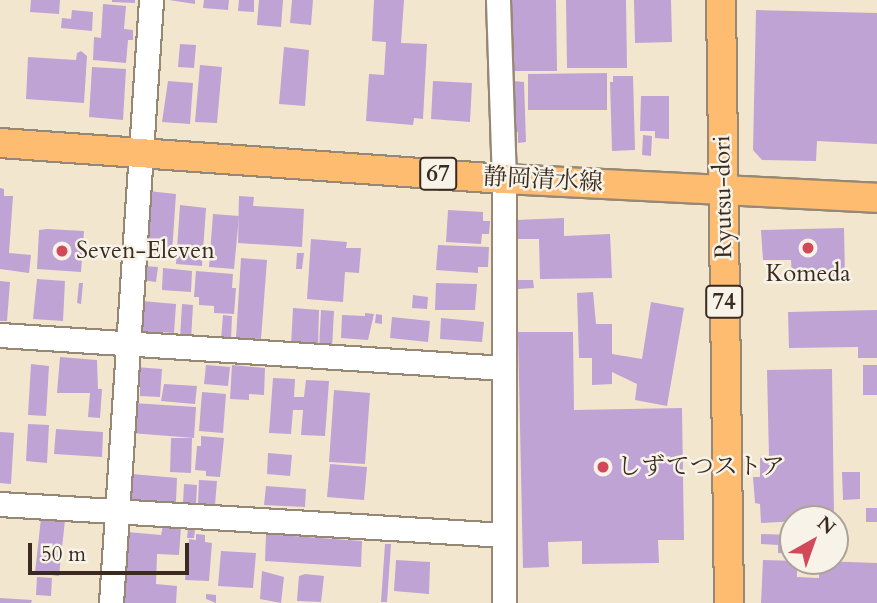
<!DOCTYPE html>
<meta charset="utf-8">
<style>
body{margin:0}
#map{position:relative;width:877px;height:603px;overflow:hidden;background:#f3e6cf;font-family:Cardo,"Noto Serif JP",serif}
div>[style]{position:absolute}
.building>*{inset:0;background:#bea3d4}
.roads{filter:drop-shadow(2px 0 #978876) drop-shadow(-2px 0 #978876) drop-shadow(0 2px #978876) drop-shadow(0 -2px #978876)}
.minor>*{height:23px;margin:-11.5px;padding:0 11.5px;transform-origin:11.5px;border-radius:11.5px;background:#fff}
.major>*{height:28px;margin:-14px;padding:0 14px;transform-origin:14px;border-radius:14px;background:#fdbc6f}
.dots>*{width:19px;height:19px;translate:-50% -50%;box-sizing:border-box;border:4px solid #f7f3e8;border-radius:50%}
span{translate:-50% -50%;white-space:nowrap;text-align:center;line-height:1.15;-webkit-text-stroke:5px #f7f3e8;paint-order:stroke}
.shield-label span{padding:2px 5px;background:#f7f3e8;border:2px solid;border-radius:5px;-webkit-text-stroke-width:0}
.shield-label{font-size:23px;color:#3b2a1e;font-weight:700}
.street-label{font-size:24px;color:#3b2a1e}
.poi-label{font-size:24px;color:#3b2a1e}
.left{translate:0 -50%;text-align:left}
.north{position:absolute;left:779px;top:505px;width:70px;height:70px;box-sizing:border-box;background:#f7f3e8;border:2px solid #aca397;border-radius:50%;rotate:40deg;font-size:19px;font-weight:700;line-height:28px;text-align:center;color:#3b2a1e}
.north::after{content:'';display:block;margin:auto;width:24px;height:32px;background:#d1495b;clip-path:polygon(50% 0,100% 100%,50% 72%,0 100%)}
.scale{position:absolute;left:28px;top:543px;width:161px;height:32px;box-sizing:border-box;border:4px solid #3b2a1e;border-top:0;padding-left:9px;font-size:21px;line-height:24px;white-space:nowrap;color:#3b2a1e;-webkit-text-stroke:5px #f7f3e8;paint-order:stroke}
</style>
<div id="map">
<div class="building">
<div style="clip-path:polygon(31px 0,60px 0,59px 14px,30px 12px)"></div>
<div style="clip-path:polygon(112px 0,135px 0,135px 3px,112px 2px)"></div>
<div style="clip-path:polygon(169px 0,195px 0,195px 4px)"></div>
<div style="clip-path:polygon(204px 0,229px 0,228px 10px,203px 8px)"></div>
<div style="clip-path:polygon(239px 0,254px 0,254px 12px,238px 11px)"></div>
<div style="clip-path:polygon(259px 0,283px 0,281px 27px,257px 25px)"></div>
<div style="clip-path:polygon(292px 0,313px 0,311px 25px,290px 23px)"></div>
<div style="clip-path:polygon(374px 0,404px 0,401px 43px,427px 44px,423px 119px,414px 118px,413px 125px,366px 121px,369px 74px,384px 75px,386px 42px,372px 41px)"></div>
<div style="clip-path:polygon(512px 0,556px 0,557px 71px,512px 71px)"></div>
<div style="clip-path:polygon(566px 0,626px 0,627px 68px,567px 68px)"></div>
<div style="clip-path:polygon(634px 0,671px 0,672px 42px,635px 43px)"></div>
<div style="clip-path:polygon(103px 4px,126px 6px,124px 29px,133px 30px,133px 40px,128px 40px,126px 63px,93px 60px,94px 37px,101px 38px)"></div>
<div style="clip-path:polygon(72px 10px,93px 12px,92px 31px,61px 28px,62px 18px,71px 19px)"></div>
<div style="clip-path:polygon(756px 10px,877px 13px,877px 144px,817px 141px,816px 161px,762px 160px,753px 150px)"></div>
<div style="clip-path:polygon(180px 44px,196px 45px,194px 68px,178px 67px)"></div>
<div style="clip-path:polygon(284px 47px,309px 50px,305px 106px,279px 104px)"></div>
<div style="clip-path:polygon(81px 51px,87px 56px,84px 103px,26px 99px,28px 57px,76px 60px,77px 53px)"></div>
<div style="clip-path:polygon(200px 65px,222px 67px,217px 123px,195px 122px)"></div>
<div style="clip-path:polygon(92px 67px,126px 69px,123px 120px,89px 117px)"></div>
<div style="clip-path:polygon(607px 73px,607px 110px,528px 110px,528px 74px)"></div>
<div style="clip-path:polygon(613px 76px,633px 76px,635px 150px,612px 151px,610px 82px,613px 82px)"></div>
<div style="clip-path:polygon(168px 81px,193px 83px,190px 124px,162px 122px)"></div>
<div style="clip-path:polygon(433px 81px,472px 83px,470px 122px,431px 119px)"></div>
<div style="clip-path:polygon(513px 81px,524px 82px,526px 142px,518px 143px,518px 132px,514px 132px)"></div>
<div style="clip-path:polygon(641px 96px,669px 96px,669px 139px,655px 138px,655px 131px,640px 131px)"></div>
<div style="clip-path:polygon(643px 135px,652px 136px,651px 156px,642px 155px)"></div>
<div style="clip-path:polygon(0 188px,4px 189px,4px 196px,13px 196px,9px 253px,31px 255px,29px 273px,0 269px)"></div>
<div style="clip-path:polygon(148px 191px,176px 194px,172px 253px,163px 252px,163px 260px,146px 259px)"></div>
<div style="clip-path:polygon(239px 196px,254px 197px,253px 206px,304px 209px,302px 247px,238px 243px)"></div>
<div style="clip-path:polygon(180px 205px,206px 208px,202px 266px,176px 264px)"></div>
<div style="clip-path:polygon(448px 210px,483px 212px,483px 221px,490px 221px,489px 234px,482px 234px,481px 244px,446px 242px)"></div>
<div style="clip-path:polygon(213px 214px,239px 216px,234px 269px,209px 267px)"></div>
<div style="clip-path:polygon(564px 218px,564px 236px,610px 234px,612px 278px,540px 279px,539px 239px,516px 239px,516px 220px)"></div>
<div style="clip-path:polygon(844px 228px,845px 276px,792px 278px,791px 260px,763px 260px,761px 230px)"></div>
<div style="clip-path:polygon(47px 229px,84px 231px,81px 272px,37px 269px,39px 230px)"></div>
<div style="clip-path:polygon(311px 239px,347px 242px,346px 248px,361px 248px,359px 273px,345px 272px,343px 302px,307px 299px)"></div>
<div style="clip-path:polygon(438px 245px,489px 247px,488px 267px,478px 267px,478px 273px,436px 270px)"></div>
<div style="clip-path:polygon(297px 253px,304px 253px,302px 269px,296px 269px)"></div>
<div style="clip-path:polygon(241px 258px,267px 260px,261px 339px,236px 338px)"></div>
<div style="clip-path:polygon(143px 266px,158px 267px,156px 282px,142px 280px)"></div>
<div style="clip-path:polygon(163px 268px,192px 271px,191px 292px,162px 290px)"></div>
<div style="clip-path:polygon(196px 271px,233px 274px,232px 288px,236px 288px,234px 314px,214px 313px,214px 306px,199px 305px,199px 297px,194px 297px)"></div>
<div style="clip-path:polygon(37px 279px,65px 281px,63px 321px,33px 319px)"></div>
<div style="clip-path:polygon(518px 280px,533px 280px,534px 288px,518px 289px)"></div>
<div style="clip-path:polygon(0 281px,10px 282px,7px 321px,0 321px)"></div>
<div style="clip-path:polygon(79px 283px,83px 283px,81px 304px,77px 303px)"></div>
<div style="clip-path:polygon(436px 283px,477px 284px,475px 310px,435px 310px)"></div>
<div style="clip-path:polygon(593px 292px,596px 324px,612px 324px,612px 354px,642px 359px,651px 302px,684px 308px,667px 406px,635px 400px,637px 384px,612px 372px,612px 384px,592px 385px,592px 358px,579px 358px,577px 293px)"></div>
<div style="clip-path:polygon(413px 295px,428px 297px,427px 309px,412px 308px)"></div>
<div style="clip-path:polygon(142px 301px,176px 304px,174px 333px,161px 332px,161px 336px,140px 331px)"></div>
<div style="clip-path:polygon(182px 304px,193px 305px,191px 340px,180px 339px)"></div>
<div style="clip-path:polygon(293px 308px,319px 310px,318px 348px,291px 346px)"></div>
<div style="clip-path:polygon(321px 310px,334px 311px,332px 348px,319px 348px)"></div>
<div style="clip-path:polygon(877px 310px,877px 358px,858px 358px,858px 347px,789px 348px,788px 312px)"></div>
<div style="clip-path:polygon(365px 313px,374px 314px,368px 340px,341px 338px,342px 315px,365px 316px)"></div>
<div style="clip-path:polygon(376px 314px,382px 315px,382px 324px,375px 323px)"></div>
<div style="clip-path:polygon(223px 315px,232px 316px,231px 340px,221px 340px)"></div>
<div style="clip-path:polygon(392px 317px,430px 321px,428px 342px,390px 338px)"></div>
<div style="clip-path:polygon(441px 318px,484px 322px,482px 342px,440px 339px)"></div>
<div style="clip-path:polygon(518px 332px,573px 332px,574px 410px,682px 408px,684px 540px,658px 540px,659px 563px,582px 564px,582px 541px,548px 542px,549px 567px,523px 568px)"></div>
<div style="clip-path:polygon(60px 357px,97px 360px,98px 389px,102px 389px,100px 418px,88px 417px,90px 393px,57px 393px)"></div>
<div style="clip-path:polygon(31px 364px,49px 366px,46px 416px,28px 415px)"></div>
<div style="clip-path:polygon(206px 365px,230px 367px,228px 386px,204px 384px)"></div>
<div style="clip-path:polygon(232px 365px,265px 368px,264px 395px,249px 394px,249px 400px,230px 399px)"></div>
<div style="clip-path:polygon(863px 365px,877px 365px,877px 395px,863px 395px)"></div>
<div style="clip-path:polygon(135px 367px,162px 369px,160px 397px,140px 396px,140px 384px,134px 383px)"></div>
<div style="clip-path:polygon(832px 369px,834px 519px,761px 523px,760px 504px,755px 503px,753px 477px,760px 477px,760px 458px,769px 458px,767px 370px)"></div>
<div style="clip-path:polygon(273px 378px,295px 379px,294px 397px,304px 397px,306px 380px,329px 381px,325px 436px,301px 435px,303px 410px,293px 410px,291px 434px,269px 433px)"></div>
<div style="clip-path:polygon(164px 384px,197px 386px,195px 404px,161px 401px)"></div>
<div style="clip-path:polygon(334px 390px,370px 393px,365px 464px,329px 462px)"></div>
<div style="clip-path:polygon(202px 392px,226px 394px,223px 433px,199px 431px)"></div>
<div style="clip-path:polygon(133px 403px,196px 407px,194px 438px,131px 433px)"></div>
<div style="clip-path:polygon(28px 424px,49px 425px,47px 463px,26px 461px)"></div>
<div style="clip-path:polygon(56px 429px,103px 432px,102px 457px,54px 454px)"></div>
<div style="clip-path:polygon(0 432px,14px 433px,11px 484px,0 483px)"></div>
<div style="clip-path:polygon(201px 436px,224px 438px,220px 477px,206px 476px,206px 471px,195px 470px,197px 446px,201px 446px)"></div>
<div style="clip-path:polygon(171px 438px,192px 438px,191px 473px,170px 472px)"></div>
<div style="clip-path:polygon(268px 453px,292px 455px,290px 476px,267px 474px)"></div>
<div style="clip-path:polygon(330px 464px,367px 467px,364px 500px,327px 497px)"></div>
<div style="clip-path:polygon(842px 472px,860px 472px,860px 499px,843px 500px)"></div>
<div style="clip-path:polygon(132px 474px,177px 478px,176px 502px,130px 499px)"></div>
<div style="clip-path:polygon(199px 480px,217px 481px,215px 505px,198px 504px)"></div>
<div style="clip-path:polygon(184px 484px,197px 485px,196px 504px,183px 503px)"></div>
<div style="clip-path:polygon(266px 486px,306px 489px,305px 507px,264px 505px)"></div>
<div style="clip-path:polygon(866px 508px,877px 508px,877px 522px,866px 522px)"></div>
<div style="clip-path:polygon(41px 518px,65px 520px,59px 576px,35px 573px)"></div>
<div style="clip-path:polygon(163px 526px,181px 527px,179px 555px,157px 554px,156px 584px,177px 586px,176px 603px,123px 603px,127px 532px,161px 535px)"></div>
<div style="clip-path:polygon(188px 529px,195px 530px,194px 538px,187px 538px)"></div>
<div style="clip-path:polygon(196px 534px,205px 535px,205px 542px,212px 543px,209px 581px,185px 580px,189px 539px,196px 540px)"></div>
<div style="clip-path:polygon(266px 534px,362px 541px,361px 567px,265px 561px)"></div>
<div style="clip-path:polygon(761px 534px,793px 535px,793px 554px,778px 553px,778px 545px,761px 544px)"></div>
<div style="clip-path:polygon(835px 535px,846px 536px,845px 555px,835px 555px)"></div>
<div style="clip-path:polygon(385px 544px,391px 544px,387px 602px,381px 602px)"></div>
<div style="clip-path:polygon(221px 551px,256px 553px,253px 588px,218px 586px)"></div>
<div style="clip-path:polygon(396px 560px,430px 562px,429px 594px,394px 591px)"></div>
<div style="clip-path:polygon(763px 560px,797px 561px,797px 577px,819px 578px,819px 561px,877px 563px,877px 603px,761px 603px)"></div>
<div style="clip-path:polygon(262px 571px,284px 577px,281px 603px,260px 599px)"></div>
<div style="clip-path:polygon(305px 574px,324px 576px,321px 602px,297px 601px,299px 576px)"></div>
<div style="clip-path:polygon(37px 577px,52px 578px,51px 596px,36px 595px)"></div>
<div style="clip-path:polygon(206px 594px,216px 595px,216px 603px,206px 599px)"></div>
<div style="clip-path:polygon(0 598px,32px 600px,31px 603px,0 603px)"></div>
</div>
<div class="roads">
<div class="minor">
<div style="left:498px;top:0;width:179px;rotate:88.1deg"></div>
<div style="left:504px;top:179px;width:424px;rotate:90deg"></div>
<div style="left:0;top:335px;width:504px;rotate:3.75deg"></div>
<div style="left:0;top:504px;width:505px;rotate:3.52deg"></div>
<div style="left:111px;top:603px;width:604px;rotate:-86.2deg"></div>
</div>
<div class="major">
<div style="left:721px;top:0;width:603px;rotate:89.24deg"></div>
<div style="left:0;top:143px;width:505px;rotate:4.09deg"></div>
<div style="left:504px;top:179px;width:373px;rotate:2.9deg"></div>
</div>
</div>
<div class="dots">
<div style="left:808px;top:248px;background:#d1495b"></div>
<div style="left:62px;top:251px;background:#d1495b"></div>
<div style="left:603px;top:467px;background:#d1495b"></div>
</div>
<div class="shield-label">
<span style="left:438px;top:174px">67</span>
<span style="left:724px;top:302px">74</span>
</div>
<div class="street-label">
<span style="left:543px;top:180px;rotate:3deg">静岡清水線</span>
<span style="left:723px;top:197px;rotate:-91deg">Ryutsu-dori</span>
</div>
<div class="poi-label">
<span class="left" style="left:76px;top:251px">Seven-Eleven</span>
<span style="left:808px;top:274px">Komeda</span>
<span class="left" style="left:617px;top:467px">しずてつストア</span>
</div>
<div class="north">N</div>
<div class="scale">50 m</div>
</div>
